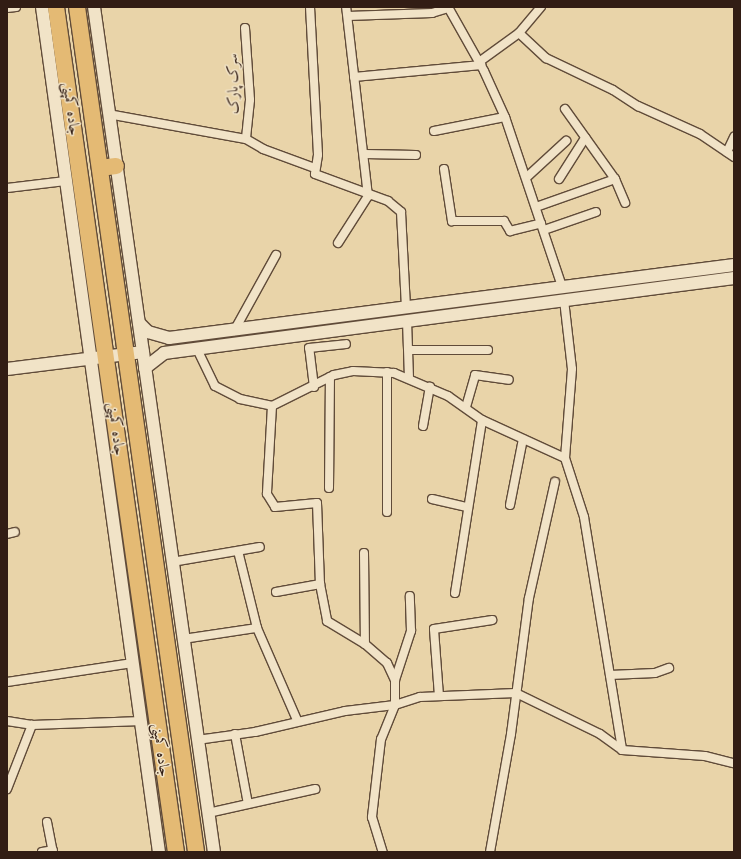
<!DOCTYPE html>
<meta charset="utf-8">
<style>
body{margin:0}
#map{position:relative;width:741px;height:859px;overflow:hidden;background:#e9d4a9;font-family:"IM FELL Double Pica",Amiri,serif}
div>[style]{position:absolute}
.roads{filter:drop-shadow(1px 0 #604b39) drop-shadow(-1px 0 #604b39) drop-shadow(0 1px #604b39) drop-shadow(0 -1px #604b39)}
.street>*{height:8px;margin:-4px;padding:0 4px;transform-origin:4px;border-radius:4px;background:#f1e3c7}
.secondary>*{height:12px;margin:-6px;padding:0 6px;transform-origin:6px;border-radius:6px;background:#f1e3c7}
.highway>*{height:16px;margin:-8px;padding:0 8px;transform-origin:8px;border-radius:8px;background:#e4ba74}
span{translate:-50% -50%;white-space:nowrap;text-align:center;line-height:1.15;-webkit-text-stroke:3px #f1e3c7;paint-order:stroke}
.street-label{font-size:15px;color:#321d14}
.frame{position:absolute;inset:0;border:8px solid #321d14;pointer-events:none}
</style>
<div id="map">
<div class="roads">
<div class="street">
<div style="left:310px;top:7px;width:148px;rotate:86.9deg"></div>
<div style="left:318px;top:155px;width:19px;rotate:99deg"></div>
<div style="left:315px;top:174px;width:78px;rotate:20.3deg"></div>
<div style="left:388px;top:201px;width:17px;rotate:40deg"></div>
<div style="left:401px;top:212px;width:96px;rotate:87deg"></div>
<div style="left:448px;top:7px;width:73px;rotate:60.6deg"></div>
<div style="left:484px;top:71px;width:51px;rotate:65.5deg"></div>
<div style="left:505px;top:117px;width:178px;rotate:71.4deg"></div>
<div style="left:7px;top:8px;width:9px;rotate:-6deg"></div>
<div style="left:348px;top:16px;width:84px;rotate:-2deg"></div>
<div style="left:432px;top:13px;width:17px;rotate:-17deg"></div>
<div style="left:245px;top:28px;width:72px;rotate:86deg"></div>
<div style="left:250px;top:100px;width:39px;rotate:96deg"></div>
<div style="left:519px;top:33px;width:37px;rotate:43deg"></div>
<div style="left:546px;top:58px;width:74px;rotate:25.5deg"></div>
<div style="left:613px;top:90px;width:30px;rotate:33deg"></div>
<div style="left:638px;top:106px;width:68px;rotate:24.3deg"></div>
<div style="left:700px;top:134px;width:41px;rotate:34.1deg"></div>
<div style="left:479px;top:62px;width:49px;rotate:-35.9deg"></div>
<div style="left:519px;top:33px;width:34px;rotate:-50deg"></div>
<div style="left:354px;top:77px;width:128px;rotate:-5.4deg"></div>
<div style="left:565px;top:109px;width:86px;rotate:54.5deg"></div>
<div style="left:615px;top:179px;width:26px;rotate:67deg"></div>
<div style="left:108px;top:114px;width:140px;rotate:10.3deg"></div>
<div style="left:246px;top:139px;width:20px;rotate:30deg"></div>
<div style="left:263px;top:149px;width:55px;rotate:20.1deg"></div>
<div style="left:434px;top:131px;width:72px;rotate:-11.2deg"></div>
<div style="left:727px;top:152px;width:17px;rotate:-65deg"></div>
<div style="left:365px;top:154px;width:51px;rotate:1.1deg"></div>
<div style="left:444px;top:169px;width:53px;rotate:81.3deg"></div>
<div style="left:452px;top:221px;width:52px"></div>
<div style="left:504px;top:221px;width:12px;rotate:59deg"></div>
<div style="left:510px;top:231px;width:32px;rotate:-14deg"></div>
<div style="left:528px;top:176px;width:52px;rotate:-42.6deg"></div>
<div style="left:559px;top:179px;width:49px;rotate:-57.6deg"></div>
<div style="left:7px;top:188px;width:59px;rotate:-6.8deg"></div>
<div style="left:536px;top:207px;width:84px;rotate:-19.5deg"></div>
<div style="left:544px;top:230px;width:55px;rotate:-19.1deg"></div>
<div style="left:338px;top:243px;width:56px;rotate:-57.4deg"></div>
<div style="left:368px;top:196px;width:190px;rotate:-96.6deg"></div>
<div style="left:564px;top:300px;width:69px;rotate:83.4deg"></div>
<div style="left:572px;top:369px;width:89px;rotate:94.5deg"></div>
<div style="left:565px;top:458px;width:62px;rotate:72.1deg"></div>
<div style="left:584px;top:517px;width:236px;rotate:80.7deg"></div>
<div style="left:407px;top:321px;width:56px;rotate:88deg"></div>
<div style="left:234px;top:331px;width:87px;rotate:-61.1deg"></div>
<div style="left:197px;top:349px;width:41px;rotate:64.1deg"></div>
<div style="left:215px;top:386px;width:28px;rotate:27deg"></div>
<div style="left:240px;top:399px;width:33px;rotate:12deg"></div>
<div style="left:272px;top:406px;width:69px;rotate:-26.6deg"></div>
<div style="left:334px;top:375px;width:19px;rotate:-12deg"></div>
<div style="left:353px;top:371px;width:41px;rotate:2.8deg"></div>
<div style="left:394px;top:373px;width:59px;rotate:23.1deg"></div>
<div style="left:448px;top:396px;width:42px;rotate:35.2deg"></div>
<div style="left:482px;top:420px;width:91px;rotate:24.6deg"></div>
<div style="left:409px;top:350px;width:79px"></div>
<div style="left:387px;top:372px;width:140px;rotate:90deg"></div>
<div style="left:314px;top:387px;width:39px;rotate:-97deg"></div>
<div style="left:309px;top:348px;width:37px;rotate:-6deg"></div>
<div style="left:272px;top:406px;width:88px;rotate:93.3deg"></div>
<div style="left:267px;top:494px;width:15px;rotate:58deg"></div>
<div style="left:275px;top:507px;width:42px;rotate:-5.4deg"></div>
<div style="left:317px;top:503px;width:81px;rotate:87.9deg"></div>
<div style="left:320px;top:584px;width:38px;rotate:79deg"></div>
<div style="left:327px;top:621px;width:44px;rotate:31.2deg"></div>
<div style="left:365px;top:644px;width:29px;rotate:41deg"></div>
<div style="left:387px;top:663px;width:19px;rotate:65deg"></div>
<div style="left:395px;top:680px;width:25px;rotate:90deg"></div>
<div style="left:395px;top:705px;width:37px;rotate:112deg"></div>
<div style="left:381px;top:739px;width:79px;rotate:96.6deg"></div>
<div style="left:372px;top:817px;width:37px;rotate:73deg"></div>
<div style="left:466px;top:407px;width:33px;rotate:-74deg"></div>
<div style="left:475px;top:375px;width:34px;rotate:8deg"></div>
<div style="left:423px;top:426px;width:40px;rotate:-80deg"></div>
<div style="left:329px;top:488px;width:111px;rotate:-89.5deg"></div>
<div style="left:432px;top:499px;width:37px;rotate:13deg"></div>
<div style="left:510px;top:505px;width:67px;rotate:-78.9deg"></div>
<div style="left:7px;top:534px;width:8px;rotate:-14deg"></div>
<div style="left:238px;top:551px;width:79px;rotate:76.1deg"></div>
<div style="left:364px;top:553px;width:91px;rotate:89.4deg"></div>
<div style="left:172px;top:562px;width:89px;rotate:-9.7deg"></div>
<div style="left:276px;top:592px;width:45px;rotate:-10.3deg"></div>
<div style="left:455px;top:593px;width:175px;rotate:-81.1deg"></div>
<div style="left:183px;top:639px;width:75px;rotate:-8.5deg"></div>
<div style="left:257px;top:628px;width:100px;rotate:66.5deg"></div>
<div style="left:610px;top:675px;width:45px;rotate:-2.5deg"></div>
<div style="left:655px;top:673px;width:15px;rotate:-20deg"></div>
<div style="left:395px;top:680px;width:52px;rotate:-71.9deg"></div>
<div style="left:411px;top:631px;width:35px;rotate:-92deg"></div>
<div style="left:7px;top:682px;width:127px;rotate:-8.6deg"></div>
<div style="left:439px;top:696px;width:67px;rotate:-94.3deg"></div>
<div style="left:434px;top:629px;width:59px;rotate:-8.8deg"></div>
<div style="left:7px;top:721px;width:25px;rotate:9deg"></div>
<div style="left:32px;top:725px;width:110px;rotate:-2.1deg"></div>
<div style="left:235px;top:734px;width:71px;rotate:79.5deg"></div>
<div style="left:197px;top:740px;width:59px;rotate:-7.9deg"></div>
<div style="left:255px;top:732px;width:92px;rotate:-13.1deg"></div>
<div style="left:345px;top:711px;width:50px;rotate:-6.8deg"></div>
<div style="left:395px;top:705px;width:26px;rotate:-18deg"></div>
<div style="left:420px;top:697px;width:96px;rotate:-2.4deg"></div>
<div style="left:516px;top:693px;width:93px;rotate:26deg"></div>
<div style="left:600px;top:734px;width:27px;rotate:36deg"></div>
<div style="left:622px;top:750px;width:83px;rotate:4.1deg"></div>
<div style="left:705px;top:756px;width:30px;rotate:14deg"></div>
<div style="left:7px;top:789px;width:69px;rotate:-68.7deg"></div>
<div style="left:208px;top:813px;width:110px;rotate:-12.6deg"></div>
<div style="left:47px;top:822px;width:31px;rotate:79deg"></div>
<div style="left:42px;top:852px;width:11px;rotate:-10deg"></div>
<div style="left:490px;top:852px;width:120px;rotate:-79.9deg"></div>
<div style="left:511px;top:734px;width:137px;rotate:-82.5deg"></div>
<div style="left:529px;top:598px;width:119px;rotate:-77.4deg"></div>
</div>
<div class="secondary">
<div style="left:42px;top:7px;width:853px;rotate:82.12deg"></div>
<div style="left:94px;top:7px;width:853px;rotate:81.92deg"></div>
<div style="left:139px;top:323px;width:13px;rotate:45deg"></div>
<div style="left:148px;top:332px;width:22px;rotate:16deg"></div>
<div style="left:169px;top:338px;width:570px;rotate:-7.36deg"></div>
<div style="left:145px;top:368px;width:24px;rotate:-38deg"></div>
<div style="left:164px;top:353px;width:575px;rotate:-7.5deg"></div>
<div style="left:7px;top:369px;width:137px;rotate:-7.1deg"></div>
</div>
<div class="highway">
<div style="left:56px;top:7px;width:853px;rotate:81.92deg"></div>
<div style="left:77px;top:7px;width:853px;rotate:81.98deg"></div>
<div style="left:100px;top:168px;width:16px;rotate:-7deg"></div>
</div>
</div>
<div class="street-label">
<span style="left:233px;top:84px;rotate:-91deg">سرک پارک</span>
<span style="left:71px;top:109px;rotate:82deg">جاده کمپنی</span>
<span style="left:116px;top:429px;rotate:82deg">جاده کمپنی</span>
<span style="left:161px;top:750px;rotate:82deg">جاده کمپنی</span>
</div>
<div class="frame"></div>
</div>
